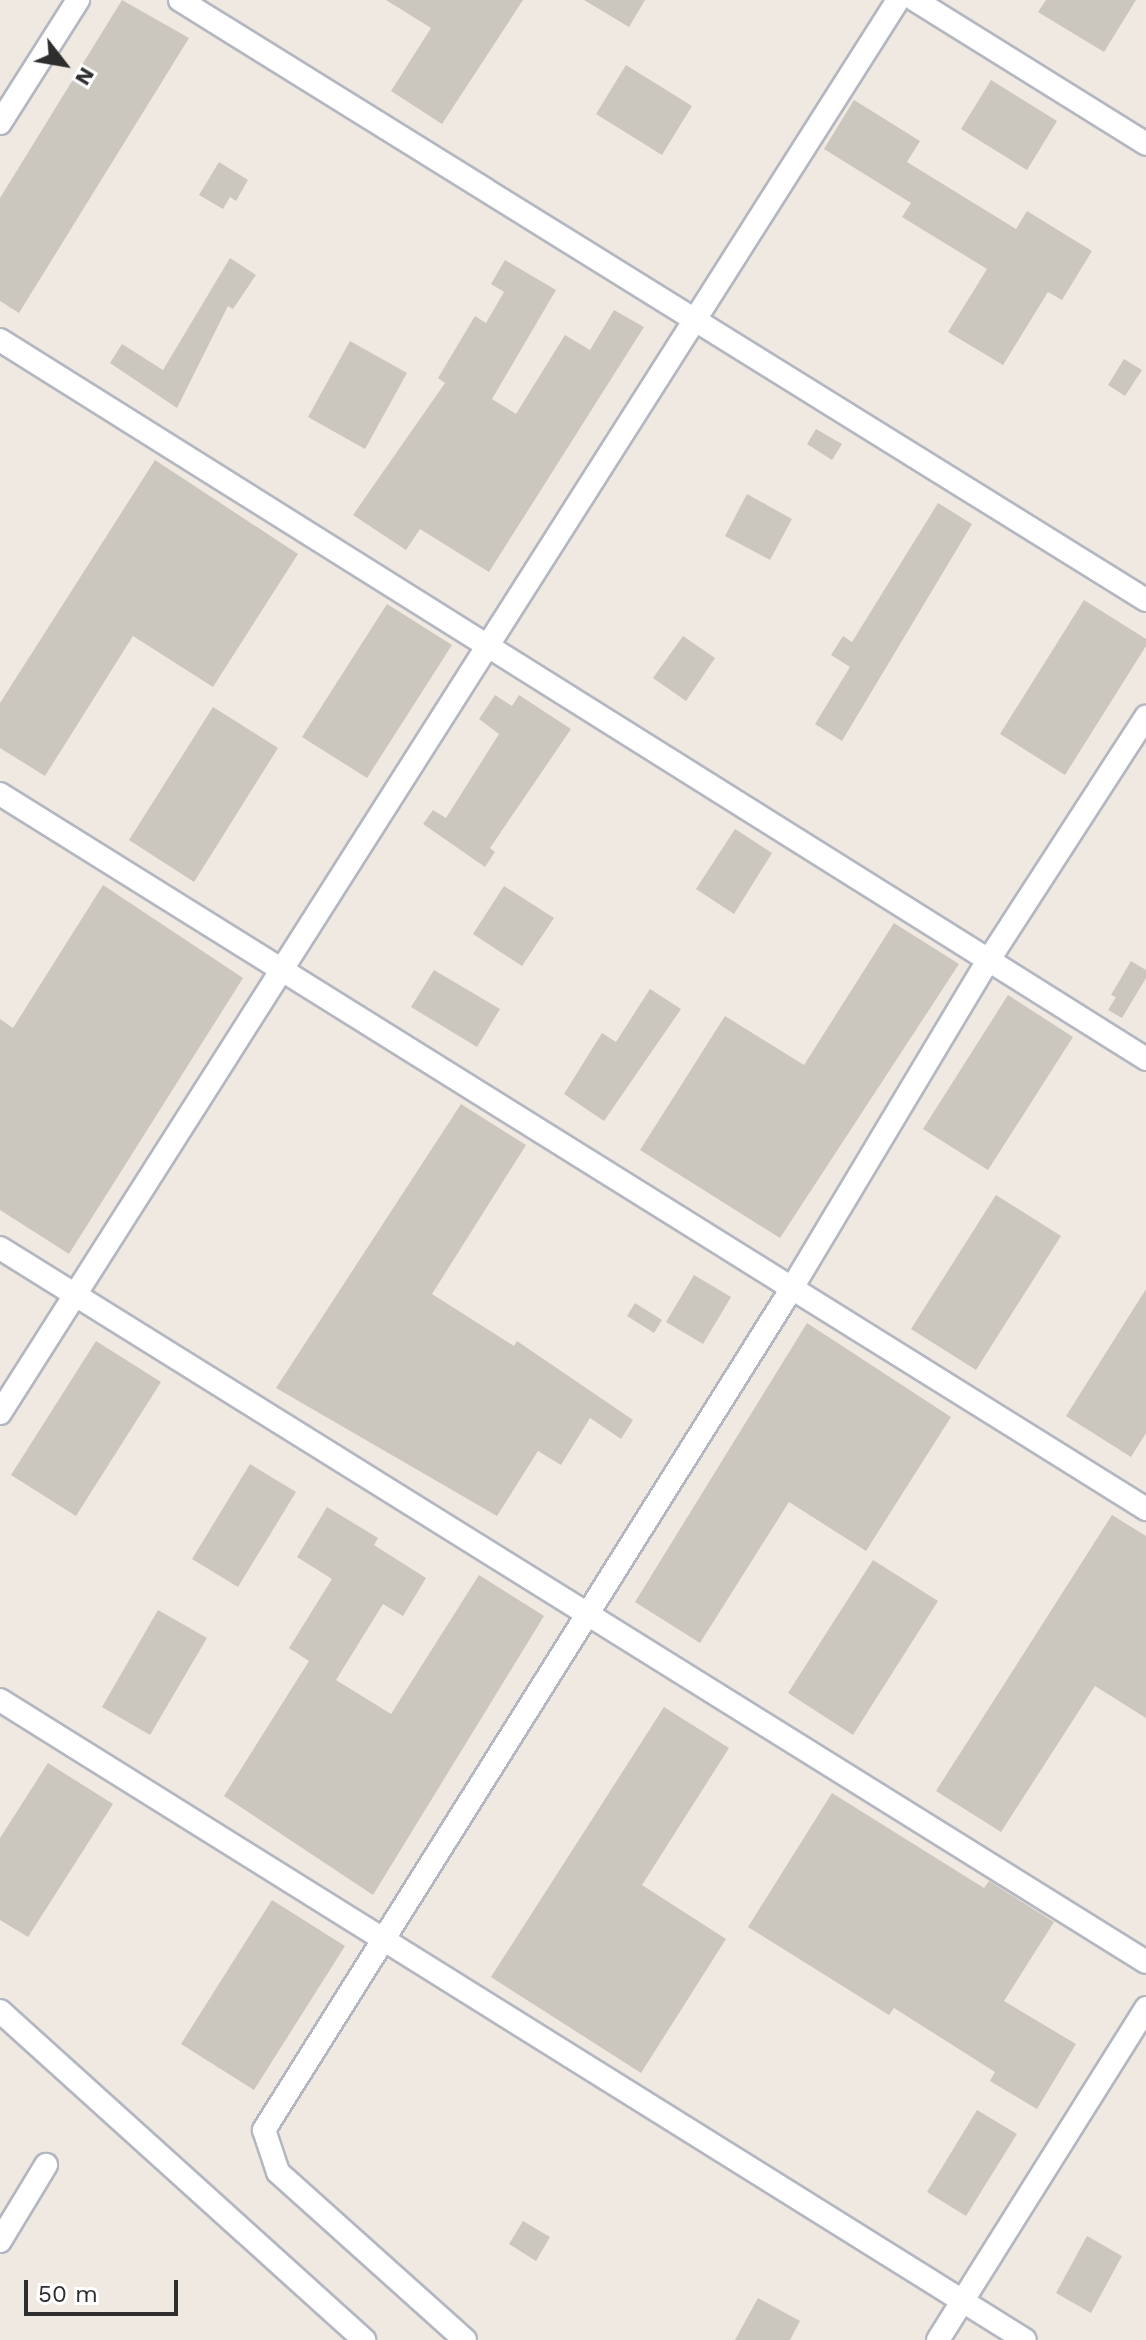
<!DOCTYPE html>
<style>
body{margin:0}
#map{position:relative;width:1146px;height:2340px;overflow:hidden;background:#efe9e1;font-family:"Work Sans",sans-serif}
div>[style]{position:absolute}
.building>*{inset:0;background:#cbc7bf}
.roads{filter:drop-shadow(2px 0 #b4b7c1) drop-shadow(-2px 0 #b4b7c1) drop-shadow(0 2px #b4b7c1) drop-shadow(0 -2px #b4b7c1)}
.minor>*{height:22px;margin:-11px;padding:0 11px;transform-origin:11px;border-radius:11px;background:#fff}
span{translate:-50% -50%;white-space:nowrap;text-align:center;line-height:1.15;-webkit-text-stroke:6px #fff;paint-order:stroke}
.north{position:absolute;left:24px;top:24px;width:80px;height:80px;-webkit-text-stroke:6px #fff;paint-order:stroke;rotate:121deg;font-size:22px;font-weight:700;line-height:32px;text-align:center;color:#2e2e2e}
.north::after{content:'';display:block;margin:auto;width:28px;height:36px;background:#2e2e2e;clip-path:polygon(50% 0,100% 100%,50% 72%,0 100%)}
.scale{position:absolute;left:24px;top:2280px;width:154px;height:36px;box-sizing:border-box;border:4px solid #2e2e2e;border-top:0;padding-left:10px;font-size:24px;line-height:28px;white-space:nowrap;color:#2e2e2e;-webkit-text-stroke:6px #fff;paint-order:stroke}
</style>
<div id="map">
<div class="building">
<div style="clip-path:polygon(122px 0,189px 38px,19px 313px,0 301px,0 198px)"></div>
<div style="clip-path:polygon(386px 0,523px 0,442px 124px,391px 91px,431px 28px)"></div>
<div style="clip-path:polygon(584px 0,645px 0,629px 27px)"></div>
<div style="clip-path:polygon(1046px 0,1136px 0,1104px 52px,1038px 12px)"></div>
<div style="clip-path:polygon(626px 65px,692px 106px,662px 155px,596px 114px)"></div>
<div style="clip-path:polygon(991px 80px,1057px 121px,1027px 170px,961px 129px)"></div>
<div style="clip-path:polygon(854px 100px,920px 141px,907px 162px,1016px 229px,1027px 211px,1092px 251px,1062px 300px,1048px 292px,1003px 365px,948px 332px,987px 269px,902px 217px,911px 203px,824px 149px)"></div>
<div style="clip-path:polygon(219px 162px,248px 180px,236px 201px,230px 197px,223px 209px,199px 195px)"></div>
<div style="clip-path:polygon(230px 258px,256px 275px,233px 309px,228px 306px,177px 408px,110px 363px,122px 344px,163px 370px)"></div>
<div style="clip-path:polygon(505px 260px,556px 290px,492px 399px,516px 414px,565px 335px,590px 350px,614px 310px,644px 327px,489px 572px,420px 529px,406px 550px,353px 515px,445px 383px,438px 378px,475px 316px,486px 323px,504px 292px,491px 284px)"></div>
<div style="clip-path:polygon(350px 341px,407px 373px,365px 449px,308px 417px)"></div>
<div style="clip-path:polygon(1124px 359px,1142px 370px,1125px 396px,1108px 385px)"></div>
<div style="clip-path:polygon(816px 429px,842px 444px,832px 460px,807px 444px)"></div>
<div style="clip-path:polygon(155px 460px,298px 554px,213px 687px,133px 636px,45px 776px,0 748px,0 703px)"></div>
<div style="clip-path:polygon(747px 494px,792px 519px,770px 560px,725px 536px)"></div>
<div style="clip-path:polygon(938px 503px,972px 524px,842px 741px,815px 724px,850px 667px,831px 655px,843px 636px,852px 642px)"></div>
<div style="clip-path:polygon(1084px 600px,1146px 639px,1146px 646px,1065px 775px,1000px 734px)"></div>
<div style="clip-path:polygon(387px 604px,452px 645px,367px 778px,302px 737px)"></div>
<div style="clip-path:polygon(683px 636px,715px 658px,686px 701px,653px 678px)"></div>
<div style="clip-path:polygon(495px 695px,512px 706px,519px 695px,571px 729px,490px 848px,495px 852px,485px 867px,423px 824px,433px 810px,446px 818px,499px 734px,479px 719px)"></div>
<div style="clip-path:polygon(213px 707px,278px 748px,194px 882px,129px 840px)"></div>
<div style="clip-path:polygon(735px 829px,772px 853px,734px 914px,696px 889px)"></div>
<div style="clip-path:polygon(103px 885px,243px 978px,69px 1254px,0 1210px,0 1019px,13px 1028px)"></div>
<div style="clip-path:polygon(504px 886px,554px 918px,522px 966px,473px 934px)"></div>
<div style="clip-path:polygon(894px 923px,959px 964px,780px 1238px,640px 1150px,725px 1016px,804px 1065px)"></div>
<div style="clip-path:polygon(1131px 961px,1146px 970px,1146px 978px,1122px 1018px,1108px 1010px,1116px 997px,1111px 995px)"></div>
<div style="clip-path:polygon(434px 970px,500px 1009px,477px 1047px,411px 1007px)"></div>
<div style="clip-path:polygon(650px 989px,681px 1009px,604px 1121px,564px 1094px,602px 1033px,616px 1042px)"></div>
<div style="clip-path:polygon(1008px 995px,1073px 1037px,988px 1170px,923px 1129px)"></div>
<div style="clip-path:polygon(461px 1104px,526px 1145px,432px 1294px,514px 1346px,517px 1341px,633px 1420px,621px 1439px,590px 1418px,561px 1465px,538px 1451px,497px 1516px,276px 1388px)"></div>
<div style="clip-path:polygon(996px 1195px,1061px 1236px,976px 1370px,911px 1329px)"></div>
<div style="clip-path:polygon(694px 1275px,731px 1297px,703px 1344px,666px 1322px)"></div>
<div style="clip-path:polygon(1146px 1289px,1146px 1433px,1131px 1457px,1066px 1416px)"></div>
<div style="clip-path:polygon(635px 1303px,662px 1320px,654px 1333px,627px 1316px)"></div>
<div style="clip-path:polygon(807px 1323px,951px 1417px,866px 1551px,789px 1502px,700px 1643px,635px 1602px)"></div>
<div style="clip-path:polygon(96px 1341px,161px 1382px,76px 1516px,11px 1475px)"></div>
<div style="clip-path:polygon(250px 1464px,296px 1492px,238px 1587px,192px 1559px)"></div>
<div style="clip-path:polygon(327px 1507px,378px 1538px,374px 1545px,426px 1578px,403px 1616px,383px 1604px,336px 1680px,391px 1714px,479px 1575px,544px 1616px,373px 1895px,224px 1796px,309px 1661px,289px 1648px,332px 1579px,297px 1557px)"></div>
<div style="clip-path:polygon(1112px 1515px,1146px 1536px,1146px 1718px,1095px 1686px,1001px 1832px,936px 1791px)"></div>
<div style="clip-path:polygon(873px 1560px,938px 1601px,853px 1735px,788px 1693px)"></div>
<div style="clip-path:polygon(158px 1610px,207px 1638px,150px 1735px,102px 1707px)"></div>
<div style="clip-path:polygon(664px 1707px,729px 1748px,642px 1885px,726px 1939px,641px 2073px,491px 1977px)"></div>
<div style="clip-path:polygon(48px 1763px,113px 1804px,28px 1937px,0 1920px,0 1838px)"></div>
<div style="clip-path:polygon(832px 1793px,984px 1888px,989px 1881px,1054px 1922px,1004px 2001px,1076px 2044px,1037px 2109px,990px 2081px,995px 2072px,894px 2008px,889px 2015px,748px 1927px)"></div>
<div style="clip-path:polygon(272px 1900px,345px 1946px,254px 2090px,181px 2044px)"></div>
<div style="clip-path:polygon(977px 2110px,1017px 2134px,966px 2216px,927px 2192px)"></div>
<div style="clip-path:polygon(523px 2221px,550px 2237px,536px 2261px,509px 2244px)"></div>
<div style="clip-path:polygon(1087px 2236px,1122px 2256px,1091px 2313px,1056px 2293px)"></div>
<div style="clip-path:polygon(758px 2298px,800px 2321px,790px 2340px,735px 2340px)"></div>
</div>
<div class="roads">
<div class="minor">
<div style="left:180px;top:0;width:1137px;rotate:31.85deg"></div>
<div style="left:915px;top:0;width:272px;rotate:31.9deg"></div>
<div style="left:0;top:123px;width:146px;rotate:-57.6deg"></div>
<div style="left:0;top:340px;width:1353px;rotate:32.1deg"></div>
<div style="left:0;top:794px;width:1351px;rotate:31.96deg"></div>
<div style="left:0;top:1248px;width:1350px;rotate:31.92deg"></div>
<div style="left:0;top:1413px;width:1674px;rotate:-57.56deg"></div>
<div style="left:0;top:1700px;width:1208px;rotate:31.98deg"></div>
<div style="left:0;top:2011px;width:491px;rotate:42.1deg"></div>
<div style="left:0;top:2241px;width:89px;rotate:-58.8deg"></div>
<div style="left:465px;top:2340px;width:251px;rotate:-138.1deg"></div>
<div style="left:278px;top:2172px;width:44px;rotate:-108.4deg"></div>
<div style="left:264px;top:2130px;width:994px;rotate:-57.91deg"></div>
<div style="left:792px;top:1288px;width:381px;rotate:-59.1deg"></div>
<div style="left:988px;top:961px;width:291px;rotate:-57.1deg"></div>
<div style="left:938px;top:2340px;width:392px;rotate:-57.9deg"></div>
</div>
</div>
<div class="north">N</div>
<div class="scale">50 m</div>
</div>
